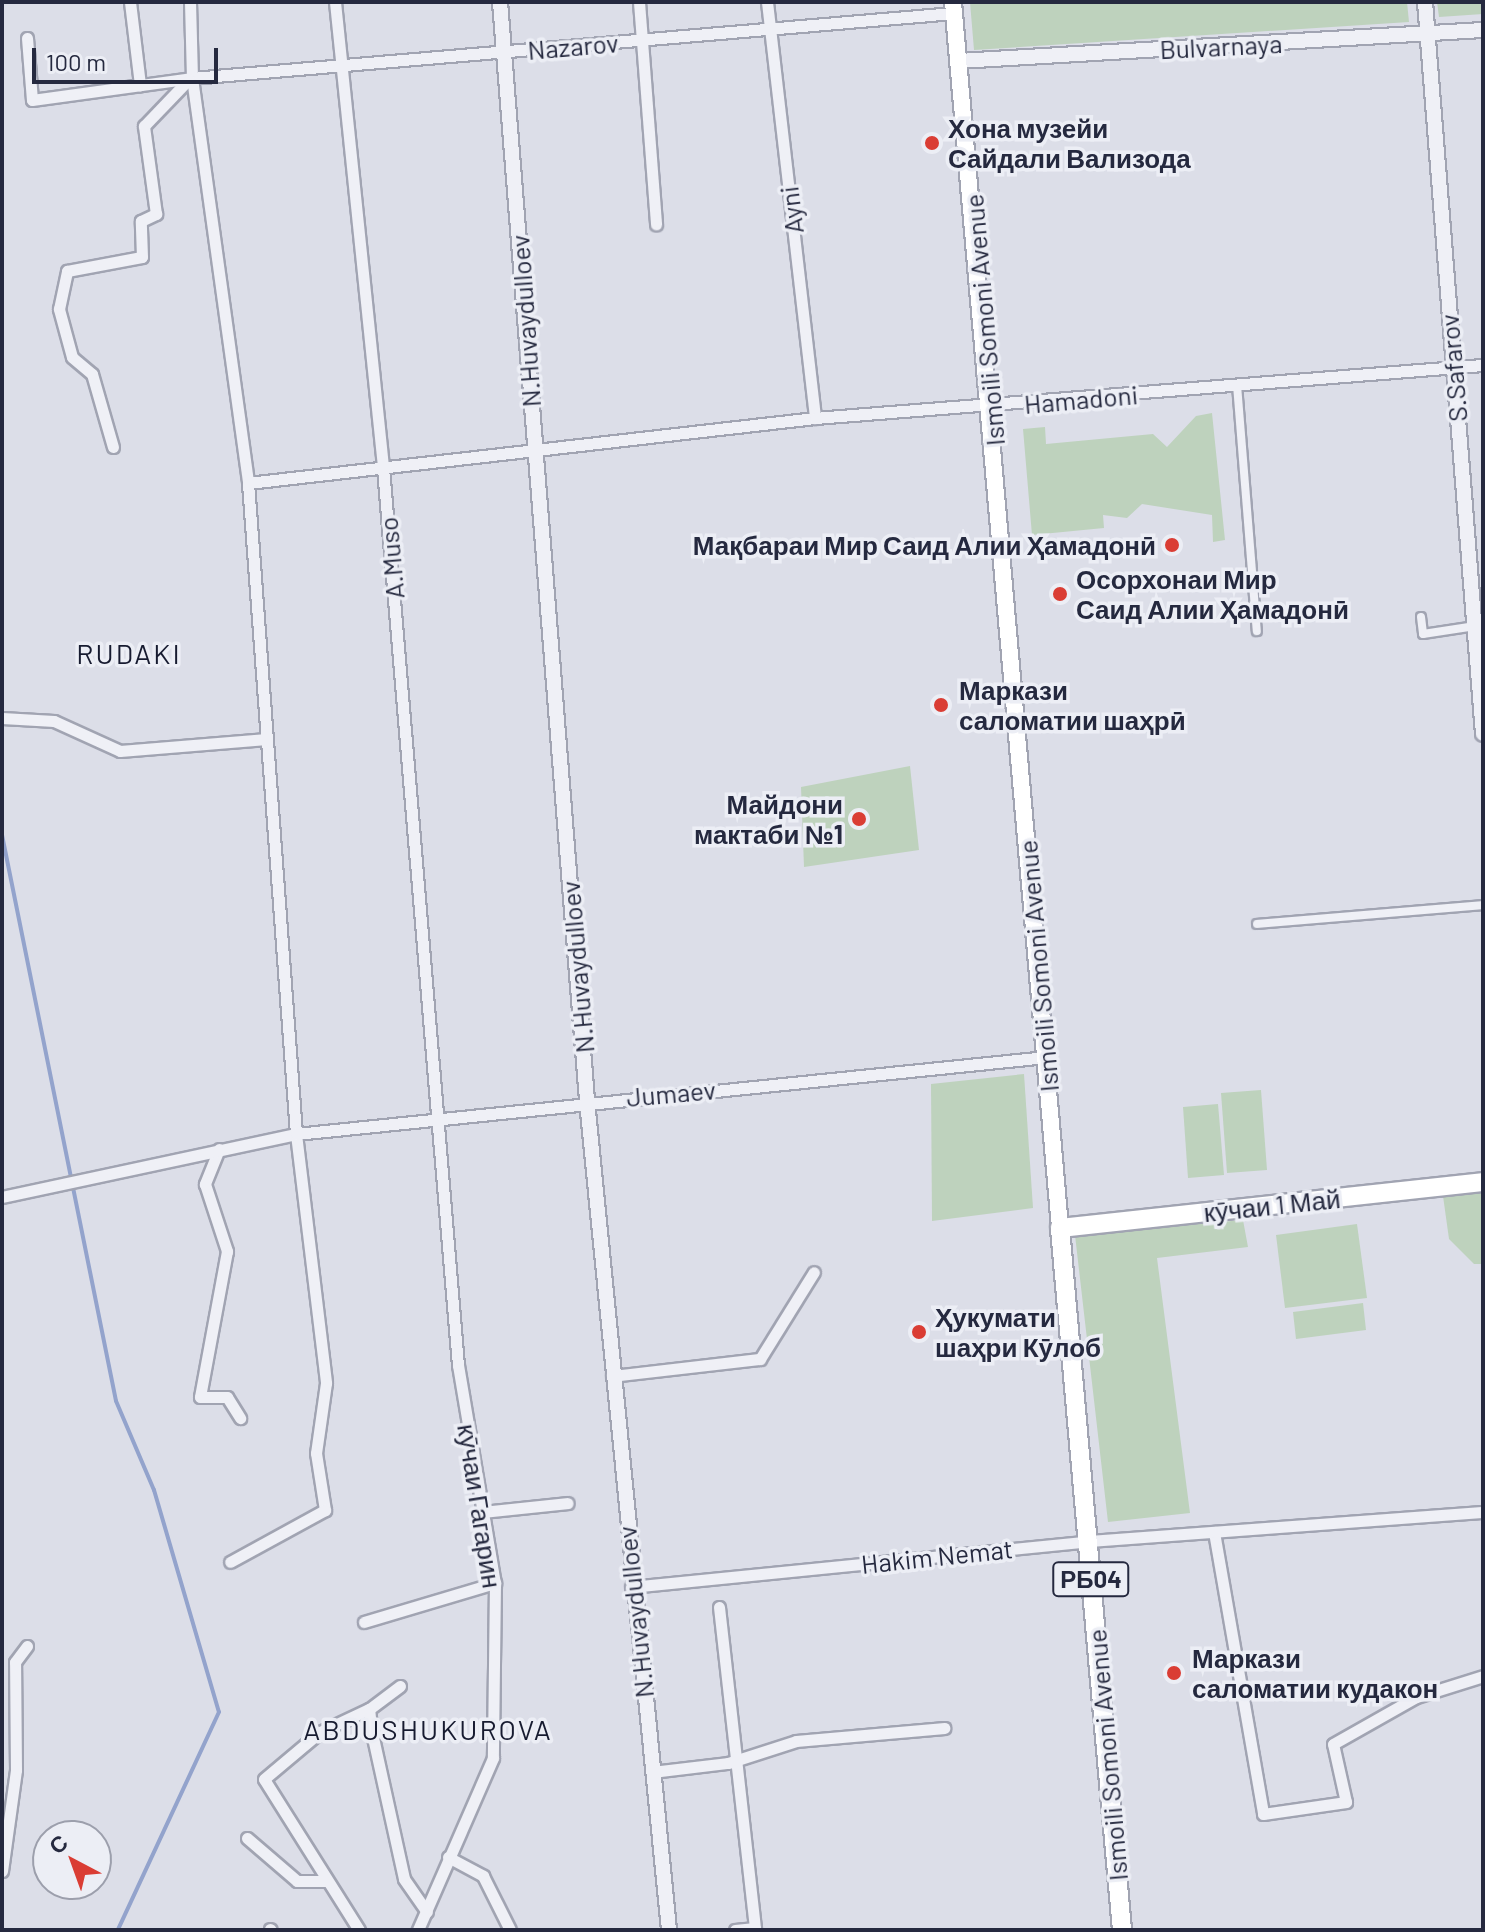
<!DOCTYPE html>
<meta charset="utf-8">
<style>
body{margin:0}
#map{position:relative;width:1485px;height:1932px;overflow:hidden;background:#dcdee8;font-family:Barlow,sans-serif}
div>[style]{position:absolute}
.green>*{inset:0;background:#bed2bd}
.stream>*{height:4px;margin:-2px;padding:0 2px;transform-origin:2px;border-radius:2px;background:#93a3cc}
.roads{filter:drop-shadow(2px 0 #a1a4b2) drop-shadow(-2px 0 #a1a4b2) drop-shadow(0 2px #a1a4b2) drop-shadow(0 -2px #a1a4b2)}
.pedestrian>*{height:8px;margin:-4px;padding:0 4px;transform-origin:4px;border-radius:4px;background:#eff0f6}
.minor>*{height:11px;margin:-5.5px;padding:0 5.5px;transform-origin:5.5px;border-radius:5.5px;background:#eff0f6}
.tertiary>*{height:14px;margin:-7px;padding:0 7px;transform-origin:7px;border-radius:7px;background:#eff0f6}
.secondary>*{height:16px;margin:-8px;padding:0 8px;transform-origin:8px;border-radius:8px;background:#fff}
.primary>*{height:18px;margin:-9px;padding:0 9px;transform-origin:9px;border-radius:9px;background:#fff}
.dots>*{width:22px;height:22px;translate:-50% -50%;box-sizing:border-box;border:4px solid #eceef5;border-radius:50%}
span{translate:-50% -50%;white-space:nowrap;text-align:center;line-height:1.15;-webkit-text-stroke:7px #eceef5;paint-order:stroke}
.shield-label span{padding:2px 6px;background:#eceef5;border:2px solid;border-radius:6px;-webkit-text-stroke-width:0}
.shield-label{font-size:24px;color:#25293f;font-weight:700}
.street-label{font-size:26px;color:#25293f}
.poi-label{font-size:26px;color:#25293f;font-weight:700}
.left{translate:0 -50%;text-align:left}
.right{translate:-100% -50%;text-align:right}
.neighbourhood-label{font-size:28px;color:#171b30;letter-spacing:2px}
.frame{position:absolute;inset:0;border:4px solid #25293f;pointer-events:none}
.north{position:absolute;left:32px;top:1820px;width:80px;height:80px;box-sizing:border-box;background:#eceef5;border:2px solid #9c9fac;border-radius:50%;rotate:319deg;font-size:22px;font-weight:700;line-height:32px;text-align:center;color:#25293f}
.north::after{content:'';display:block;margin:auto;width:28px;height:36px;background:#da3d34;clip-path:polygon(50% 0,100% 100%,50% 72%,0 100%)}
.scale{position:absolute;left:32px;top:48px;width:186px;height:36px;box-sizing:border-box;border:4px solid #25293f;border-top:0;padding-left:10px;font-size:24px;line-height:28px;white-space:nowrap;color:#25293f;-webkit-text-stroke:6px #eceef5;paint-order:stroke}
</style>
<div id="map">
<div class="green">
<div style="clip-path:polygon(970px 2px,1407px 2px,1409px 22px,974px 50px)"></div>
<div style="clip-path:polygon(1437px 2px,1483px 2px,1483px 14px,1439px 17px)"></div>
<div style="clip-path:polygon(1212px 413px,1225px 540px,1213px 542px,1212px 515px,1142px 504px,1127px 518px,1103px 515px,1104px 528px,1032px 535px,1023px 429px,1045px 427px,1046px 444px,1153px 434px,1167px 447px,1196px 416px)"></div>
<div style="clip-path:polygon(910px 766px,919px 850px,804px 867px,801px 787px)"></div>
<div style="clip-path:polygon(1024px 1074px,1033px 1208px,932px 1221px,931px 1084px)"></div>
<div style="clip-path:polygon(1261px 1090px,1267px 1170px,1227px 1173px,1221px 1093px)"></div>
<div style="clip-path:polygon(1218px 1104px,1224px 1175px,1188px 1178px,1183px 1107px)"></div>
<div style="clip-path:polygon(1483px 1193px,1483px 1264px,1474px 1264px,1449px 1239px,1443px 1196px)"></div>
<div style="clip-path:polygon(1243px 1220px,1248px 1247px,1157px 1258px,1190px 1513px,1108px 1522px,1075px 1235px)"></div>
<div style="clip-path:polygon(1357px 1224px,1367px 1298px,1285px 1308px,1276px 1235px)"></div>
<div style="clip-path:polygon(1363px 1303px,1366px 1330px,1296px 1339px,1293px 1312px)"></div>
</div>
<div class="stream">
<div style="left:2px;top:835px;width:577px;rotate:78.61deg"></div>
<div style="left:116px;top:1401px;width:97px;rotate:66.9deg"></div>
<div style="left:154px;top:1490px;width:231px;rotate:73.7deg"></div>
<div style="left:219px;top:1712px;width:240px;rotate:114.9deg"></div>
</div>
<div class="roads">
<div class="pedestrian">
<div style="left:1237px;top:385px;width:247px;rotate:85.4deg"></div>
<div style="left:1421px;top:617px;width:17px;rotate:83deg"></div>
<div style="left:1423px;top:634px;width:53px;rotate:-8.7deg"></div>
<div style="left:1257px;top:924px;width:227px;rotate:-4.8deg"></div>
</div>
<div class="minor">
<div style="left:130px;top:2px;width:84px;rotate:83.1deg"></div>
<div style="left:190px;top:2px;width:76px;rotate:88.5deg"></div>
<div style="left:192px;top:78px;width:409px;rotate:82.1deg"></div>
<div style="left:248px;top:483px;width:653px;rotate:85.78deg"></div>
<div style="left:296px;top:1134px;width:251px;rotate:83.1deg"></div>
<div style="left:326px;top:1383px;width:71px;rotate:98.1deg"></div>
<div style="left:316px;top:1453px;width:58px;rotate:81deg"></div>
<div style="left:325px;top:1510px;width:108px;rotate:151.3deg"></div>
<div style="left:335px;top:2px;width:468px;rotate:84.1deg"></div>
<div style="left:383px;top:468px;width:900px;rotate:85.22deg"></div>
<div style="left:458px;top:1365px;width:221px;rotate:80.4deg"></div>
<div style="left:495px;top:1583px;width:175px;rotate:90.7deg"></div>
<div style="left:493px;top:1758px;width:188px;rotate:113.6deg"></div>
<div style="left:639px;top:2px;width:223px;rotate:85.6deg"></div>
<div style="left:767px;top:2px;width:419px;rotate:83.4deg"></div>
<div style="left:27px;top:38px;width:62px;rotate:85.4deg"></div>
<div style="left:32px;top:100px;width:162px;rotate:-7.8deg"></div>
<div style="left:192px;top:78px;width:765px;rotate:-4.88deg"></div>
<div style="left:113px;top:447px;width:76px;rotate:-106deg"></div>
<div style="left:92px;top:374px;width:26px;rotate:-140deg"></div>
<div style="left:72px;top:357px;width:50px;rotate:-105.2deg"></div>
<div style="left:59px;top:309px;width:39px;rotate:-78deg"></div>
<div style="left:67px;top:271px;width:76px;rotate:-10.6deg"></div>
<div style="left:142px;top:257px;width:36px;rotate:-92deg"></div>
<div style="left:141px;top:221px;width:17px;rotate:-25deg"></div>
<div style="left:156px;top:214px;width:89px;rotate:-97.8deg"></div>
<div style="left:144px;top:126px;width:65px;rotate:-46.2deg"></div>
<div style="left:248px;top:483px;width:571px;rotate:-6.54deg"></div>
<div style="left:815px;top:418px;width:670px;rotate:-4.54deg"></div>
<div style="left:2px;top:718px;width:52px;rotate:3.3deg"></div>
<div style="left:54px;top:721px;width:72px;rotate:24.4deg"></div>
<div style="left:120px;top:751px;width:147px;rotate:-4.7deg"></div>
<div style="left:219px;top:1149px;width:38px;rotate:112deg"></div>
<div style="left:205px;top:1184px;width:71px;rotate:71.8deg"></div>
<div style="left:227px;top:1251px;width:148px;rotate:100.5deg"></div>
<div style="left:200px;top:1397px;width:27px"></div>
<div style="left:227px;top:1397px;width:25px;rotate:58deg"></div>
<div style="left:2px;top:1197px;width:301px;rotate:-12.1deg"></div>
<div style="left:296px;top:1134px;width:754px;rotate:-5.86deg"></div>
<div style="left:612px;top:1376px;width:149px;rotate:-6.6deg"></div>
<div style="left:760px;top:1359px;width:102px;rotate:-58.2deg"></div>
<div style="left:483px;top:1512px;width:85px;rotate:-6deg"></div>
<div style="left:1214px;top:1532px;width:286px;rotate:80.1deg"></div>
<div style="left:1263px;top:1814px;width:84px;rotate:-8.2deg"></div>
<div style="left:1346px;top:1802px;width:59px;rotate:-102.6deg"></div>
<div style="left:1333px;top:1744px;width:95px;rotate:-29.5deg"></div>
<div style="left:1416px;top:1697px;width:70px;rotate:-17.4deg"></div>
<div style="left:631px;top:1587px;width:459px;rotate:-5.7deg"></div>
<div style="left:1088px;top:1541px;width:396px;rotate:-4.2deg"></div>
<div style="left:719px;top:1607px;width:325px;rotate:83.6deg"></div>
<div style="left:364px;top:1622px;width:137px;rotate:-16.6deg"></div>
<div style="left:400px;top:1686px;width:39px;rotate:143deg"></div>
<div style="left:369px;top:1709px;width:24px;rotate:83deg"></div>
<div style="left:372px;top:1733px;width:149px;rotate:77.6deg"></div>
<div style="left:404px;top:1879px;width:40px;rotate:55.1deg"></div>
<div style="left:652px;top:1772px;width:77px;rotate:-6.8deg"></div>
<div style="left:728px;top:1763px;width:71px;rotate:-17.9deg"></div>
<div style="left:796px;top:1741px;width:149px;rotate:-5deg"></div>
<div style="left:247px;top:1838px;width:66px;rotate:40.7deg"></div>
<div style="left:297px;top:1881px;width:28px"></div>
<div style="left:448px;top:1857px;width:40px;rotate:28deg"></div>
<div style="left:483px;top:1876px;width:60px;rotate:63.4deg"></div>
<div style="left:2px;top:1871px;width:102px;rotate:-82.1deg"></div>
<div style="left:16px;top:1770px;width:108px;rotate:-90.5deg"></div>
<div style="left:15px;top:1662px;width:20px;rotate:-53deg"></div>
<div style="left:270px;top:1929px;width:1px;rotate:45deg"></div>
<div style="left:359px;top:1930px;width:178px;rotate:-122.2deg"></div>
<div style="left:264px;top:1779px;width:73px;rotate:-40deg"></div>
<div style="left:320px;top:1732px;width:54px;rotate:-25.1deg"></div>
<div style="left:735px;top:1930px;width:20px;rotate:-6deg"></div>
</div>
<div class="tertiary">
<div style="left:500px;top:2px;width:1102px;rotate:85.47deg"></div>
<div style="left:587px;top:1101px;width:833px;rotate:84.35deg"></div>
<div style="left:1425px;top:2px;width:734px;rotate:85.47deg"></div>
<div style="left:959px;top:61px;width:525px;rotate:-3.39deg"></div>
</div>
<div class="secondary">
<div style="left:953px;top:2px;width:1231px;rotate:85.01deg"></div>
</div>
<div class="primary">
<div style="left:1122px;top:1930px;width:705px;rotate:-95.05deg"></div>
<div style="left:1060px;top:1228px;width:425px;rotate:-6.2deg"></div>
</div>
</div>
<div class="dots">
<div style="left:932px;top:143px;background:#da3d34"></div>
<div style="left:1172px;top:545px;background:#da3d34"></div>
<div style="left:1060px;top:594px;background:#da3d34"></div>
<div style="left:941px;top:705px;background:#da3d34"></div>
<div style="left:859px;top:819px;background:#da3d34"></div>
<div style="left:919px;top:1332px;background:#da3d34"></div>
<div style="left:1174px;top:1673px;background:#da3d34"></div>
</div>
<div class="shield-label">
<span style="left:1091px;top:1579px">РБ04</span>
</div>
<div class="street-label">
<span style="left:573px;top:46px;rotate:-5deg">Nazarov</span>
<span style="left:1221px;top:46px;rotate:-3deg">Bulvarnaya</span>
<span style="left:791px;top:210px;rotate:-97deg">Ayni</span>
<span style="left:984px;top:320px;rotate:-95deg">Ismoili Somoni Avenue</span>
<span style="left:525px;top:321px;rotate:-94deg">N.Huvaydulloev</span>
<span style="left:1453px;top:368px;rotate:-95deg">S.Safarov</span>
<span style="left:1081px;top:399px;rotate:-5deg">Hamadoni</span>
<span style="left:391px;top:558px;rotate:-95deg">A.Muso</span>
<span style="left:1038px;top:966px;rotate:-95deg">Ismoili Somoni Avenue</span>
<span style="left:577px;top:967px;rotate:-95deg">N.Huvaydulloev</span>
<span style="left:671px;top:1093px;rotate:-5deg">Jumaev</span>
<span style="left:1272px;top:1205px;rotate:-6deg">кӯчаи 1 Май</span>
<span style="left:480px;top:1506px;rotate:81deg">кӯчаи Гагарин</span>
<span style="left:937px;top:1556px;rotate:-6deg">Hakim Nemat</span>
<span style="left:635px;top:1612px;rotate:-96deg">N.Huvaydulloev</span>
<span style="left:1107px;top:1755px;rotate:-95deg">Ismoili Somoni Avenue</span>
</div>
<div class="poi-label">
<span class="left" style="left:948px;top:143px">Хона музейи<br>Сайдали Вализода</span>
<span class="right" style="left:1156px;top:545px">Мақбараи Мир Саид Алии Ҳамадонӣ</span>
<span class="left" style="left:1076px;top:594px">Осорхонаи Мир<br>Саид Алии Ҳамадонӣ</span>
<span class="left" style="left:959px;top:705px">Маркази<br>саломатии шаҳрӣ</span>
<span class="right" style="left:843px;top:819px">Майдони<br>мактаби №1</span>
<span class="left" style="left:935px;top:1332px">Ҳукумати<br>шаҳри Кӯлоб</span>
<span class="left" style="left:1192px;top:1673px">Маркази<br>саломатии кудакон</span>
</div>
<div class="neighbourhood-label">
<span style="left:129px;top:653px">RUDAKI</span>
<span style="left:428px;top:1729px">ABDUSHUKUROVA</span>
</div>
<div class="frame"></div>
<div class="north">С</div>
<div class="scale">100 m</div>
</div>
